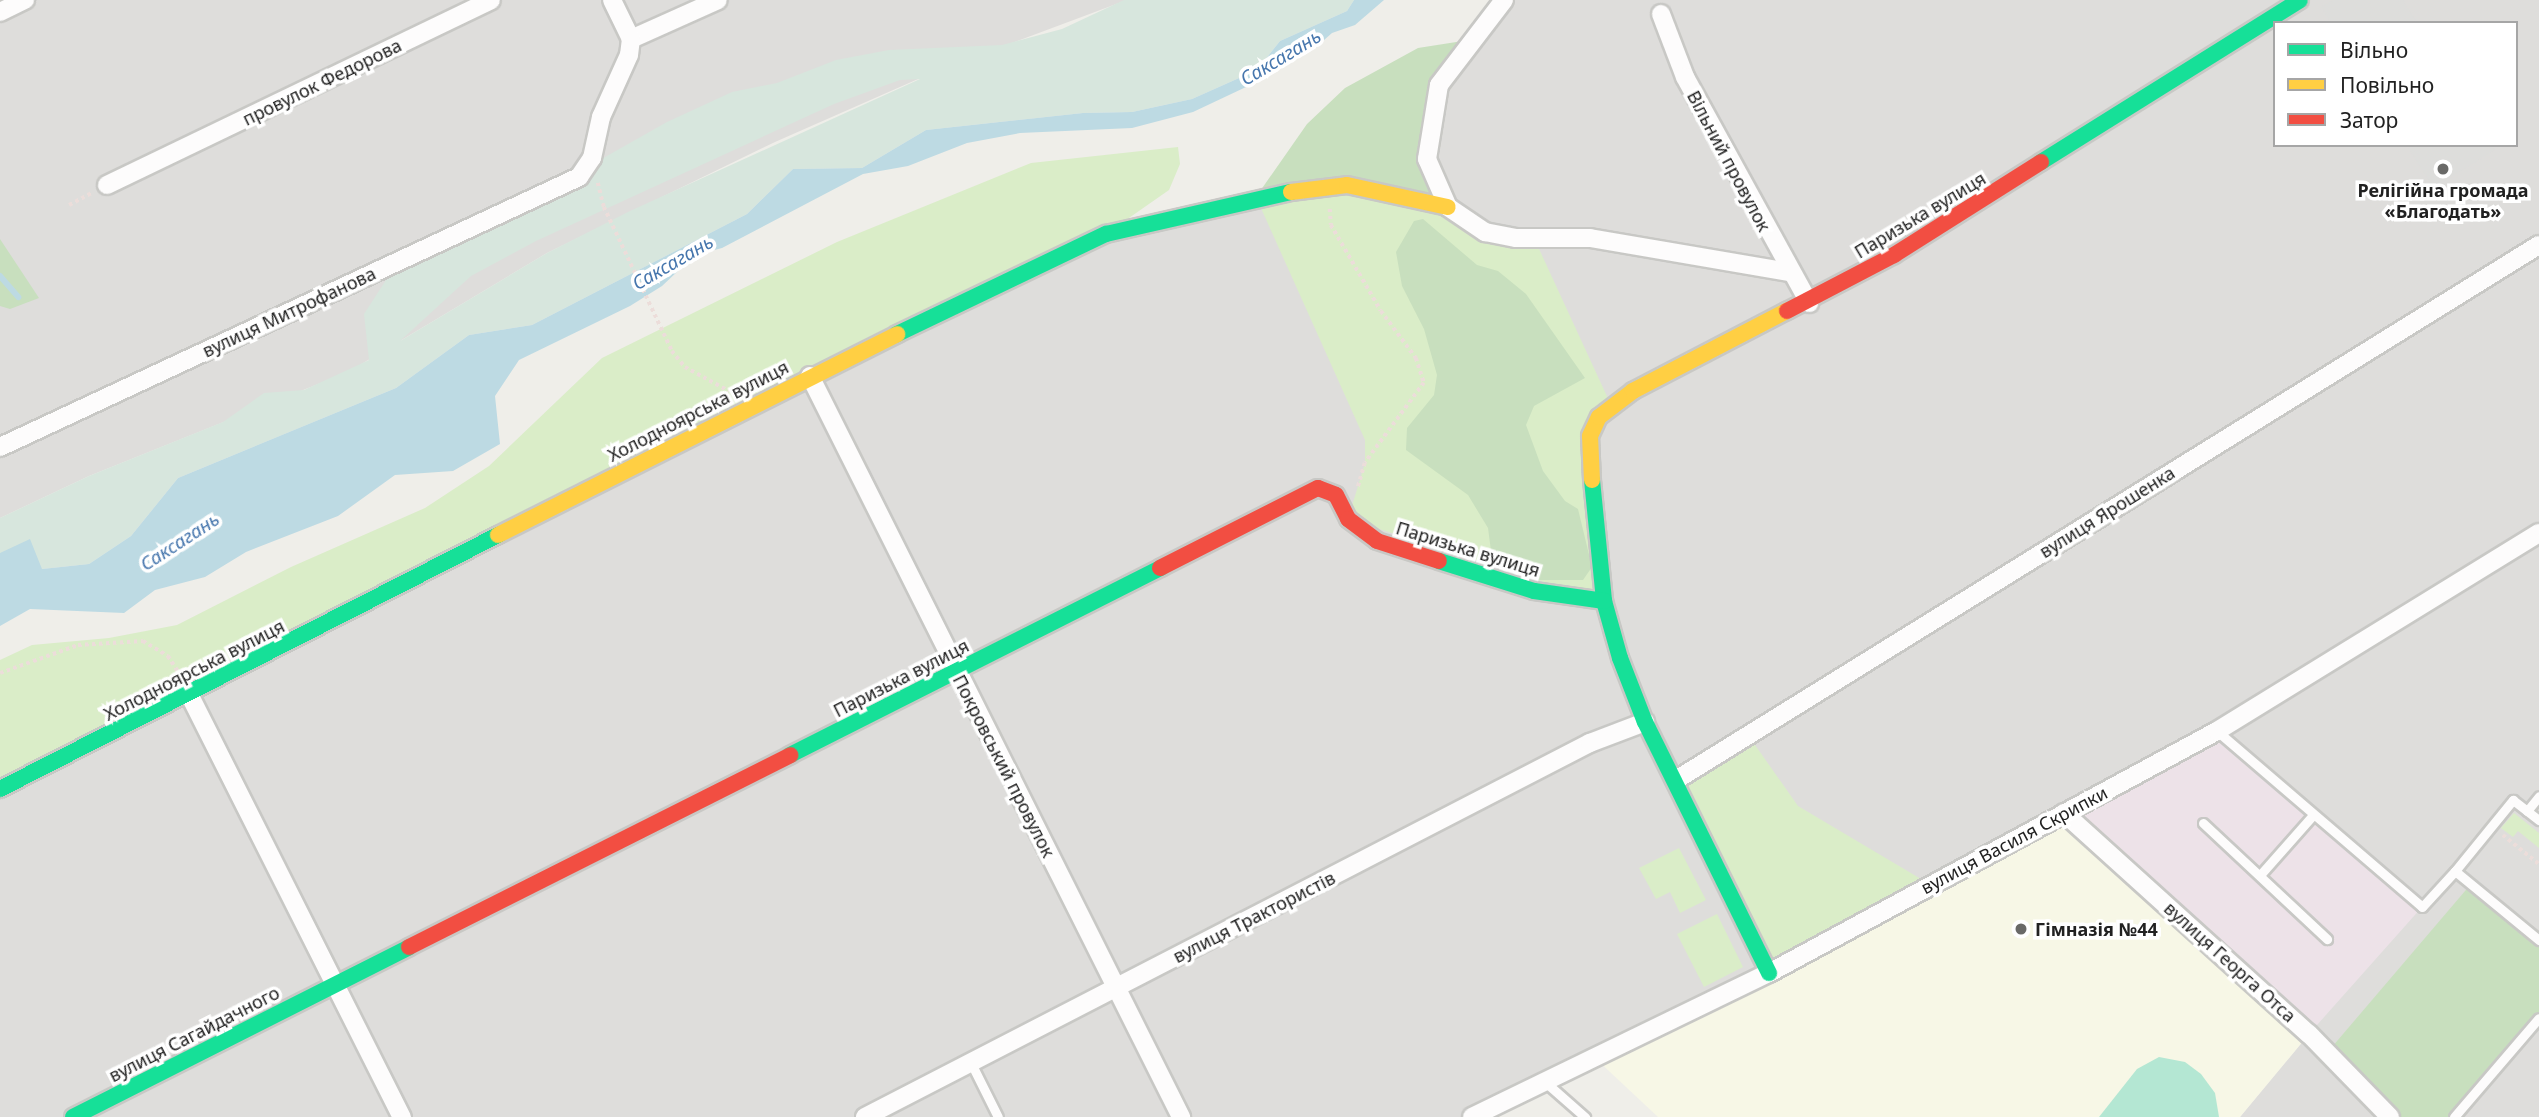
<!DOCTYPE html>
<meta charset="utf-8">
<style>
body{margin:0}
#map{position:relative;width:2539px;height:1117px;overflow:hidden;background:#efeee9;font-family:"Noto Sans",sans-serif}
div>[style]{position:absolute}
.residential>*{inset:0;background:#dedddb}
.industrial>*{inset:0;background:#ede2e8}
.education>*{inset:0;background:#f7f7e6}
.religious>*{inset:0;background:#dddddb}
.grass>*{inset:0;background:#daedc8}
.forest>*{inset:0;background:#c8dfbe}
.wetland>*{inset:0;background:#d7e6dd}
.pitch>*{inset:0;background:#b4e7d3}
.water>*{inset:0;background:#bddae3}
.stream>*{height:6px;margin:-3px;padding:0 3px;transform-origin:3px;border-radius:3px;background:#bddae3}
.path>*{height:3.5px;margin-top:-1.75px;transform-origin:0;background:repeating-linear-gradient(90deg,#ecddda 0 3.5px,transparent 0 7px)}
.roads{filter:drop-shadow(2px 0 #c8c8c5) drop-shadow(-2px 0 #c8c8c5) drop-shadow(0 2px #c8c8c5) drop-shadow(0 -2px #c8c8c5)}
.lane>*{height:9px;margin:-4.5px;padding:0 4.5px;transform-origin:4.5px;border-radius:4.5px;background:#fdfcfc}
.street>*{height:18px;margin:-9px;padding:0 9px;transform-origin:9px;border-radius:9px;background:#fdfcfc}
.fast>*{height:16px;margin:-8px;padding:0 8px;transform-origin:8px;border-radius:8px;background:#16e098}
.slow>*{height:16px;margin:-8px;padding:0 8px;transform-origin:8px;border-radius:8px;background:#ffcf43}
.jam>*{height:16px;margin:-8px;padding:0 8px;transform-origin:8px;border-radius:8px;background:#f24e42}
.dots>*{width:19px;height:19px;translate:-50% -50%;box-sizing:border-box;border:4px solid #fff;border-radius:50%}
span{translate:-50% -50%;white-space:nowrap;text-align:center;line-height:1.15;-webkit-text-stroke:7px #fff;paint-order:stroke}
.street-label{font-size:18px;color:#212121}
.poi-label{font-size:18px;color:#212121;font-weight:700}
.left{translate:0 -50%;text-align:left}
.water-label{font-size:19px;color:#4676ad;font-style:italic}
.legend{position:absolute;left:2273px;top:21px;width:245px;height:126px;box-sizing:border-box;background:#fff;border:2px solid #a6a6a6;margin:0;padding:9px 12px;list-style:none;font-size:21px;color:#212121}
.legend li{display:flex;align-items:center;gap:14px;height:35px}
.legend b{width:35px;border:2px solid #a6a6a6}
</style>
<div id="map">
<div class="residential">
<div style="clip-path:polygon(0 0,1127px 0,934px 72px,775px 142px,547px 253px,348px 372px,89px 476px,0 518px)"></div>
<div style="clip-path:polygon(evenodd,1504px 0,2539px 0,2539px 1117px,2240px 1117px,2309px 1034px,2064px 813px,1472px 1117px,0 1117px,0 789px,1106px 234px,1427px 159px,1439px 85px,1504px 0,2275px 23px,2516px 23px,2516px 145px,2275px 145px,2275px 23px)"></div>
</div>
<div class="industrial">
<div style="clip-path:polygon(2217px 731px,2422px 907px,2309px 1034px,2064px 813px)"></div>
</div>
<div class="education">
<div style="clip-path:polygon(2064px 813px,2309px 1034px,2240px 1117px,1658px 1117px,1594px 1057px)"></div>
</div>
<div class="religious">
<div style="clip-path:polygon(2333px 0,2403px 0,2417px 23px,2331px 23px,2321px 7px)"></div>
<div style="clip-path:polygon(2407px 145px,2492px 145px,2495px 150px,2433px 188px)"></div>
</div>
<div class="grass">
<div style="clip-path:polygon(1178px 147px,1180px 164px,1169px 190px,1106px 234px,0 789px,0 660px,32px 645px,109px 638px,177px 625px,291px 567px,425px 508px,489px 466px,602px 358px,837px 242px,1031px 163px)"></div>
<div style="clip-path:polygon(1347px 185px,1448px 207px,1485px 232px,1534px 238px,1611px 405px,1599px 417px,1604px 601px,1348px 519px,1365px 463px,1365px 440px,1256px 197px)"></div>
<div style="clip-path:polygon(1748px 735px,1798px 806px,1931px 885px,1769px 973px,1676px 780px)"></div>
<div style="clip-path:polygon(2514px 813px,2539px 833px,2539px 848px,2518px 831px,2513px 837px,2501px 828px)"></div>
<div style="clip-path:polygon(1679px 848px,1706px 900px,1680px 913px,1670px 892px,1656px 899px,1639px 868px)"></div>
<div style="clip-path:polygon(1717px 914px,1743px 967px,1704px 987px,1677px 934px)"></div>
</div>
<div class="forest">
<div style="clip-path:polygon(1469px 40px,1439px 85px,1427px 159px,1448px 207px,1347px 185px,1256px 197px,1307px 124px,1345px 88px,1418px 48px)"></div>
<div style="clip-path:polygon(1423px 219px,1477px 265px,1498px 271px,1526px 294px,1585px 378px,1534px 406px,1526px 425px,1543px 471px,1565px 501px,1578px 509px,1592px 567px,1583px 580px,1538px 580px,1509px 570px,1491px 551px,1488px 528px,1468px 495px,1406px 450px,1407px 428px,1434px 395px,1437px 375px,1424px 329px,1402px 286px,1396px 252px,1414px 221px)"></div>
<div style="clip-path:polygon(0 239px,39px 298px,10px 309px,0 306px)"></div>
<div style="clip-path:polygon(2471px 884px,2539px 940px,2539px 1018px,2454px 1117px,2390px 1117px,2326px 1054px)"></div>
</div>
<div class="wetland">
<div style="clip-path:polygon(evenodd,1124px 0,1354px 0,1347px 11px,1280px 41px,1257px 70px,1192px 99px,1132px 112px,1083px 113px,926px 130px,862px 168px,793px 169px,747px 214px,532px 325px,469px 335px,396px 388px,178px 478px,131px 536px,89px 564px,42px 569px,0 553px,0 518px,89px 476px,223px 422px,264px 393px,304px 390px,369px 360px,364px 314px,388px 277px,499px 224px,531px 203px,564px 173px,591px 165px,667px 122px,732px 92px,777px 83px,836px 60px,889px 50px,1002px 45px,1062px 29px,1124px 0,920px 79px,630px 211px,547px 253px,400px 341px,471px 276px,536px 241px,834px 104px,900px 80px,920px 79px)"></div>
</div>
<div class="pitch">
<div style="clip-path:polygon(2159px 1057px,2185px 1062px,2201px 1074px,2215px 1093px,2219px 1117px,2099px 1117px,2137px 1069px)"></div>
</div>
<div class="water">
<div style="clip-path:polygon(1354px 0,1384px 0,1355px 25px,1332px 33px,1315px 48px,1294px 54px,1263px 79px,1193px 112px,1132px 128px,1020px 133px,967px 143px,908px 166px,863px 174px,722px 248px,695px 255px,662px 286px,630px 306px,519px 360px,495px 396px,500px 444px,453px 471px,395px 475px,338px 516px,246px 552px,205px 577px,155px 590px,124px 613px,30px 609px,0 626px,0 553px,30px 539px,42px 569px,89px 564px,131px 536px,178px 478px,396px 388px,469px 335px,532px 325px,747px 214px,793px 169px,862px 168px,926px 130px,1083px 113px,1132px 112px,1192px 99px,1257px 70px,1280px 41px,1347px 11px)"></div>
</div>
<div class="stream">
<div style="left:0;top:276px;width:28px;rotate:49deg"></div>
</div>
<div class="path">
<div style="left:598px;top:183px;width:25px;rotate:76deg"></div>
<div style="left:604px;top:207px;width:159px;rotate:64.7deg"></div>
<div style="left:672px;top:351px;width:21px;rotate:51deg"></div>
<div style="left:685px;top:367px;width:50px;rotate:28.6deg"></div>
<div style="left:69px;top:205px;width:27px;rotate:-28deg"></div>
<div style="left:1330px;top:209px;width:16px;rotate:86deg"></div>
<div style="left:1331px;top:225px;width:99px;rotate:59.8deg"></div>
<div style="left:1381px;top:311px;width:59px;rotate:53.3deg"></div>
<div style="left:1416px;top:358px;width:26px;rotate:72deg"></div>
<div style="left:1424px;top:383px;width:99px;rotate:126.4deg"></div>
<div style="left:1365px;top:463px;width:25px;rotate:106deg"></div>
<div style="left:0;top:673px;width:83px;rotate:-19.7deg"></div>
<div style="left:78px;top:645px;width:65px;rotate:-3.5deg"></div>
<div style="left:143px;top:641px;width:29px;rotate:31deg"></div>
<div style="left:168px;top:656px;width:20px;rotate:57deg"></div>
<div style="left:2503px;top:835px;width:46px;rotate:38.9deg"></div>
</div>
<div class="roads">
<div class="lane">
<div style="left:2217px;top:731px;width:270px;rotate:40.6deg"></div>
<div style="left:2422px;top:907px;width:49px;rotate:-47.5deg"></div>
<div style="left:2455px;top:871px;width:109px;rotate:39.4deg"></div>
<div style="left:2527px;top:811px;width:19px;rotate:-51deg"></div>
<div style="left:2203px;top:823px;width:170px;rotate:43.1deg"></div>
<div style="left:2455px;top:871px;width:92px;rotate:-50.8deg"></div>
<div style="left:2513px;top:800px;width:33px;rotate:38deg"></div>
<div style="left:2260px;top:875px;width:80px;rotate:-48.5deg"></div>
<div style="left:971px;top:1063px;width:60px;rotate:63.4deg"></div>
<div style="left:1544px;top:1081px;width:55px;rotate:41.3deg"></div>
<div style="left:2454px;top:1117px;width:130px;rotate:-49.4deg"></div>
</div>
<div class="street">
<div style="left:1504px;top:0;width:107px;rotate:127.4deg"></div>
<div style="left:1439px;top:85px;width:75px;rotate:99.2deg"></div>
<div style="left:1427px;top:159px;width:52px;rotate:66.4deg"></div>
<div style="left:1448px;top:207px;width:45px;rotate:34deg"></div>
<div style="left:1485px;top:232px;width:32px;rotate:11deg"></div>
<div style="left:1516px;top:238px;width:74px"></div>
<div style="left:1590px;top:238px;width:201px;rotate:9.7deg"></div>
<div style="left:0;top:12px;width:28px;rotate:-26deg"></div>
<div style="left:1661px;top:14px;width:67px;rotate:69.1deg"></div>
<div style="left:1685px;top:77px;width:258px;rotate:61.2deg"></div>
<div style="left:631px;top:39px;width:95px;rotate:-24.1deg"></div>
<div style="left:107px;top:185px;width:426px;rotate:-25.7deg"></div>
<div style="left:810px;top:376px;width:829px;rotate:63.4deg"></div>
<div style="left:0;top:447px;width:639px;rotate:-25deg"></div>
<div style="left:579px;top:177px;width:23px;rotate:-56deg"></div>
<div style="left:592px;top:158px;width:42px;rotate:-77.6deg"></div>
<div style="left:601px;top:117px;width:68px;rotate:-65.7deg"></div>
<div style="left:629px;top:55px;width:16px;rotate:-83deg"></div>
<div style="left:631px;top:39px;width:43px;rotate:-116deg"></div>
<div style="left:189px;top:694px;width:474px;rotate:63.3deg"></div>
<div style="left:1676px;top:780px;width:1015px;rotate:-31.8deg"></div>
<div style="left:2064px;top:813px;width:330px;rotate:42.1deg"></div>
<div style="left:2309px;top:1034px;width:116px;rotate:45.7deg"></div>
<div style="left:865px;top:1117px;width:816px;rotate:-27.29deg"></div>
<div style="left:1590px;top:743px;width:59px;rotate:-20.9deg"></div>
<div style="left:1472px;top:1117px;width:330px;rotate:-25.9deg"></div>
<div style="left:1769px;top:973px;width:509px;rotate:-28.38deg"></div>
<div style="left:2217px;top:731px;width:378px;rotate:-31.6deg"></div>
</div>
<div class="fast">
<div style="left:2041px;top:162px;width:305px;rotate:-32deg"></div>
<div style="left:897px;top:334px;width:232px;rotate:-25.6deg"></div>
<div style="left:1106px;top:234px;width:190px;rotate:-12.8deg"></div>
<div style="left:1592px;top:480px;width:122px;rotate:84.3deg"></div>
<div style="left:1604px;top:601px;width:59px;rotate:74.3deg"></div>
<div style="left:1620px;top:658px;width:69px;rotate:68.7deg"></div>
<div style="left:1645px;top:722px;width:280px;rotate:63.7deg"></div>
<div style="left:1439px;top:561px;width:100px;rotate:17.5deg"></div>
<div style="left:1534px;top:591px;width:71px;rotate:8.1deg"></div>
<div style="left:790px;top:755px;width:415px;rotate:-26.8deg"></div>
<div style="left:0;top:789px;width:559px;rotate:-27.02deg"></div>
<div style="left:73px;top:1117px;width:377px;rotate:-26.8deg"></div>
</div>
<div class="slow">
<div style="left:1291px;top:192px;width:56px;rotate:-7.1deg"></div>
<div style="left:1347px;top:185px;width:103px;rotate:12.3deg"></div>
<div style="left:1592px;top:480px;width:44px;rotate:-92.6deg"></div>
<div style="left:1590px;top:436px;width:21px;rotate:-65deg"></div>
<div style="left:1599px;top:417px;width:43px;rotate:-37.4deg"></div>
<div style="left:1633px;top:391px;width:174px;rotate:-27.5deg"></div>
<div style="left:498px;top:535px;width:447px;rotate:-26.7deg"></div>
</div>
<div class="jam">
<div style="left:1787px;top:311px;width:121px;rotate:-27.6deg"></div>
<div style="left:1894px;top:255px;width:174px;rotate:-32.3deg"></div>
<div style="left:1160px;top:568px;width:177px;rotate:-26.9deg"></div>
<div style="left:1318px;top:488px;width:19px;rotate:21deg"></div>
<div style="left:1336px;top:495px;width:27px;rotate:63deg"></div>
<div style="left:1348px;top:519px;width:36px;rotate:37deg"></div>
<div style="left:1377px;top:541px;width:65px;rotate:17.9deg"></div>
<div style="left:409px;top:947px;width:427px;rotate:-26.7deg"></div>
</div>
</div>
<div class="dots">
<div style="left:2443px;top:169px;background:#696967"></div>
<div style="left:2021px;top:929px;background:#696967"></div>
</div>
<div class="street-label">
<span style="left:322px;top:82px;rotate:-26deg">провулок Федорова</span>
<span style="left:1729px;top:161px;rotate:62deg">Вільний провулок</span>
<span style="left:1920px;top:215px;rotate:-31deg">Паризька вулиця</span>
<span style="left:289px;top:312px;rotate:-25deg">вулиця Митрофанова</span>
<span style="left:698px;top:411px;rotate:-27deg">Холодноярська вулиця</span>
<span style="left:2107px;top:512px;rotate:-32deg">вулиця Ярошенка</span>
<span style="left:1468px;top:549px;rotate:17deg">Паризька вулиця</span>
<span style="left:194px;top:670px;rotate:-27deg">Холодноярська вулиця</span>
<span style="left:901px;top:678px;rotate:-27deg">Паризька вулиця</span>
<span style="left:1004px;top:766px;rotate:63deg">Покровський провулок</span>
<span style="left:2014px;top:840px;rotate:-28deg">вулиця Василя Скрипки</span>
<span style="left:1254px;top:917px;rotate:-27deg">вулиця Трактористів</span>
<span style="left:2230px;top:962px;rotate:42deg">вулиця Георга Отса</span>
<span style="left:194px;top:1034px;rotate:-27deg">вулиця Сагайдачного</span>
</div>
<div class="poi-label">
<span style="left:2443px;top:201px">Релігійна громада<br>«Благодать»</span>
<span class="left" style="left:2035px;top:929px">Гімназія №44</span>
</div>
<div class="water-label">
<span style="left:1281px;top:58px;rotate:-31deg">Саксагань</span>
<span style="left:673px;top:263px;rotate:-30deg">Саксагань</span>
<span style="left:180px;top:542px;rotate:-33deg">Саксагань</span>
</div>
<ul class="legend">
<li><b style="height:9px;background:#16e098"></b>Вільно</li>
<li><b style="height:9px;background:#ffcf43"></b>Повільно</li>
<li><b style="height:9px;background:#f24e42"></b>Затор</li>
</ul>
</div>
